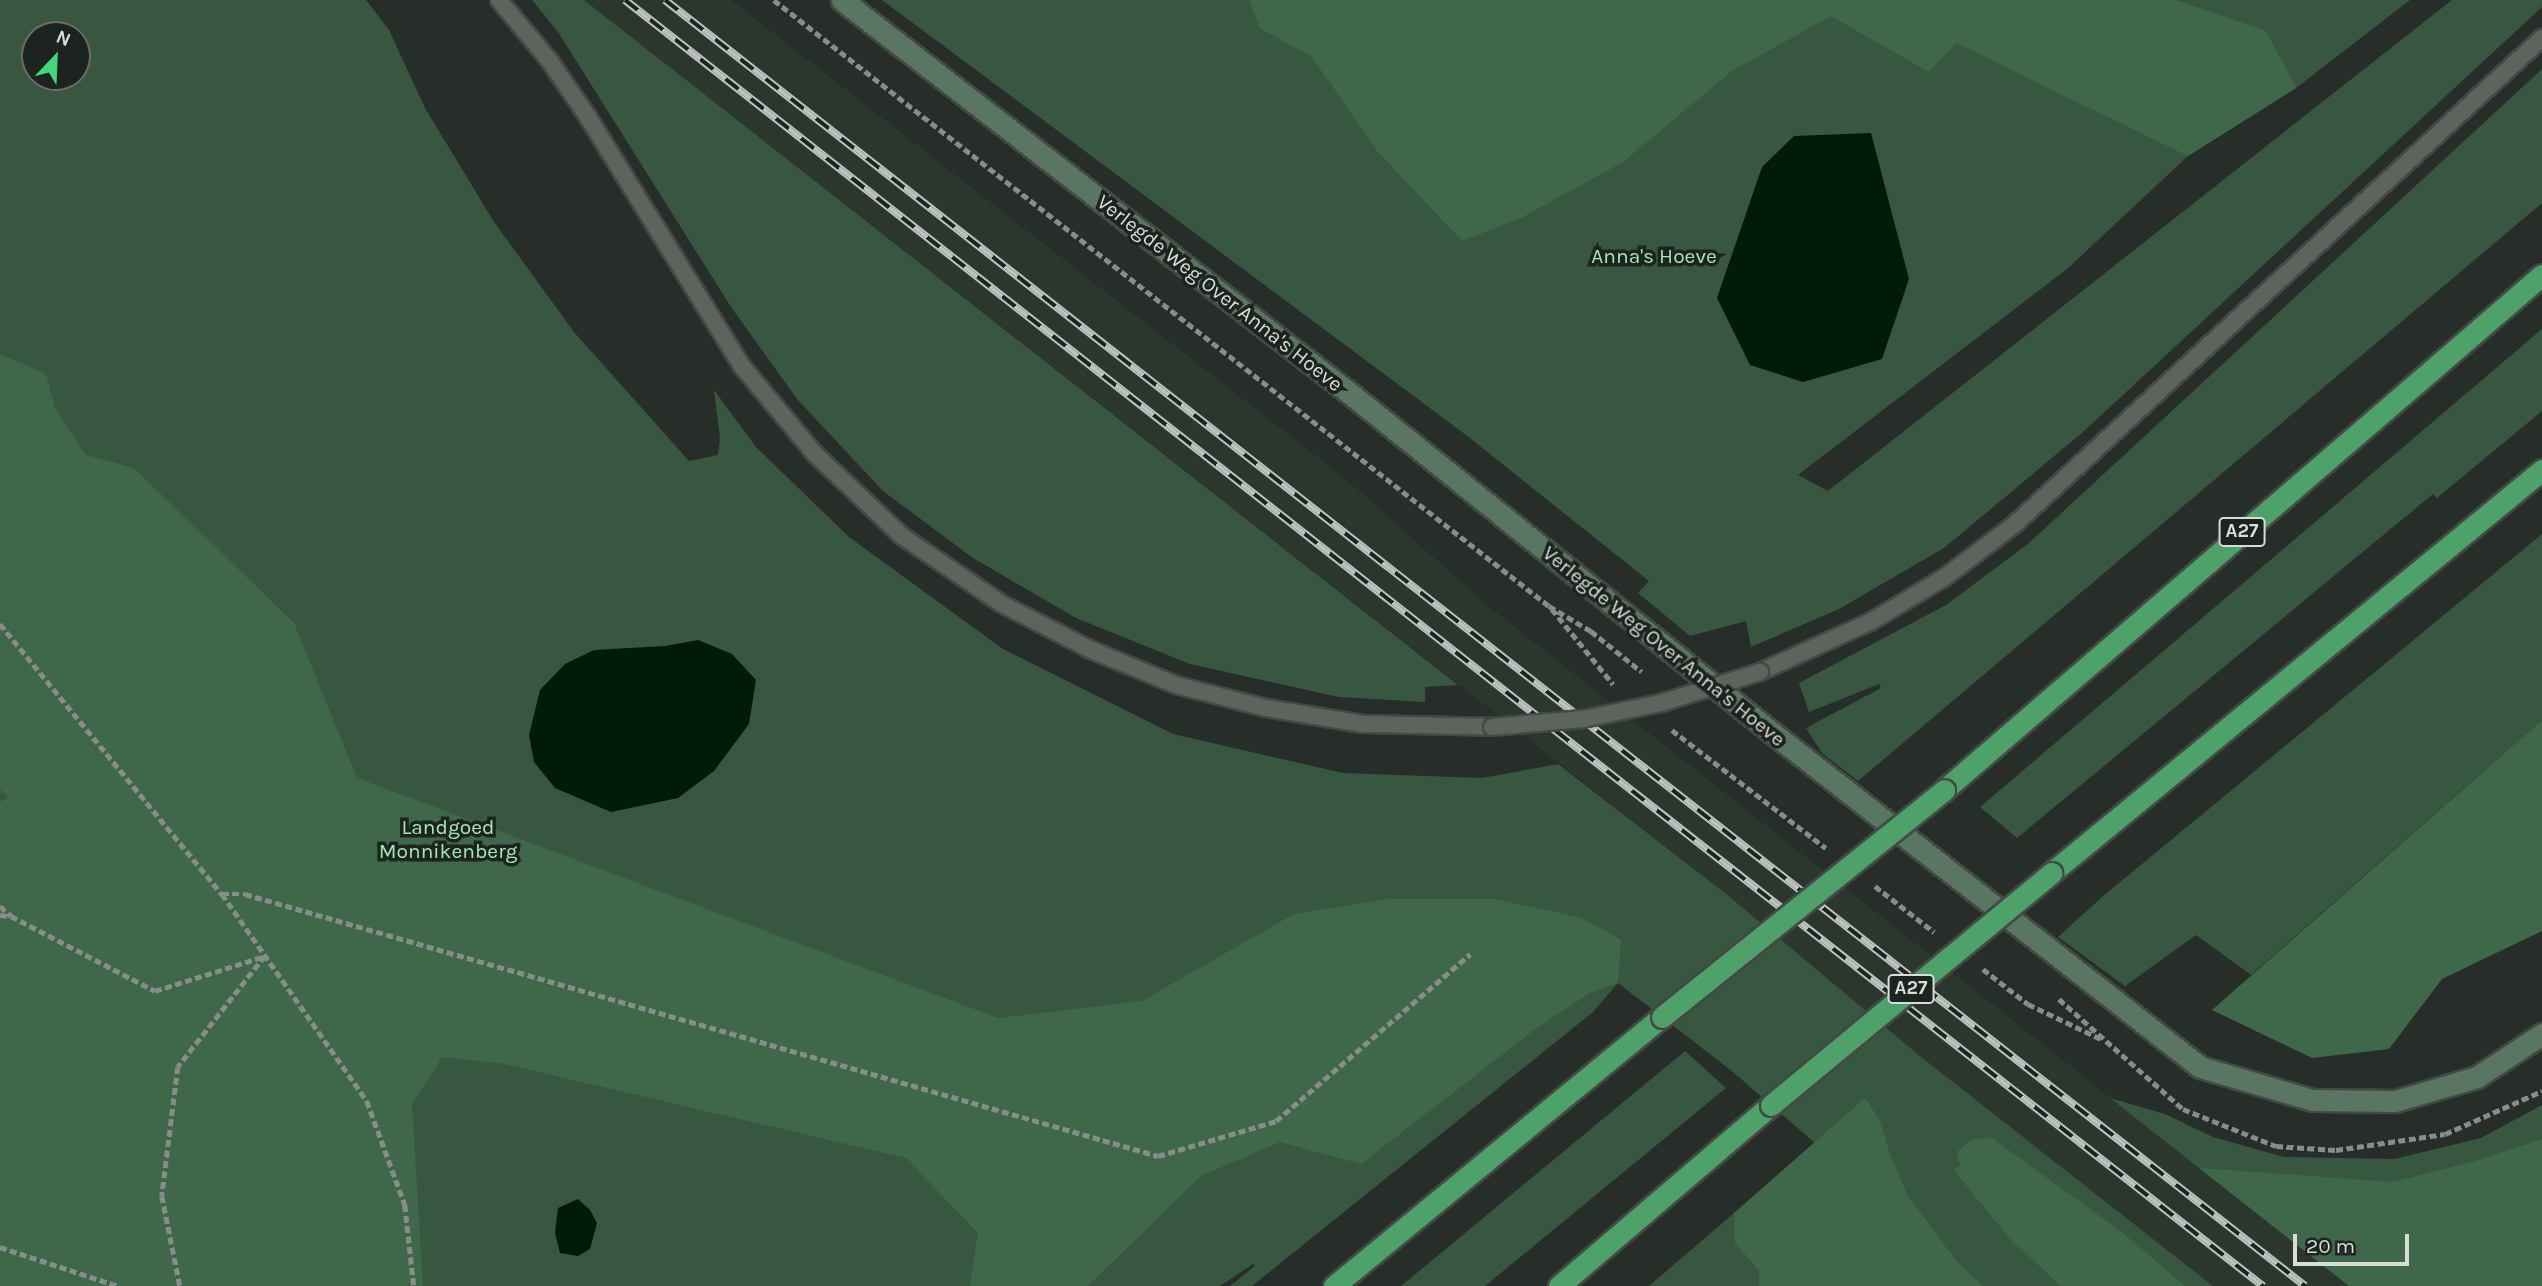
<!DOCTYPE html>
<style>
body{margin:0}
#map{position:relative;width:2542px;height:1286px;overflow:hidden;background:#272d28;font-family:Karla,sans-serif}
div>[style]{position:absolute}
.built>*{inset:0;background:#2b372e}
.green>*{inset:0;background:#385740}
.forest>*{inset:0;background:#3f684a}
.water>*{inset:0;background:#001c08}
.path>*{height:4.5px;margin-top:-2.25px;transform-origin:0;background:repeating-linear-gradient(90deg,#888d89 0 7px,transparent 0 10.5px)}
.roads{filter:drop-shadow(2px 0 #434945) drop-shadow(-2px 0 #434945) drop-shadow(0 2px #434945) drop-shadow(0 -2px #434945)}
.lane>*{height:16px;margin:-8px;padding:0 8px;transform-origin:8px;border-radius:8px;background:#5d645e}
.secondary>*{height:21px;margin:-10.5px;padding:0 10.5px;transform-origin:10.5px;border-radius:10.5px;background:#587661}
.highway>*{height:21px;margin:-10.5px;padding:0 10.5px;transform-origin:10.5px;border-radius:10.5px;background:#4ea168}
.rail>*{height:8px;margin-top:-4px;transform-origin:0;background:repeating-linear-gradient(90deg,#1d231e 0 16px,#bdc2be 0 32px);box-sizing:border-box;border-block:2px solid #bdc2be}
.bridges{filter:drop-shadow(2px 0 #434945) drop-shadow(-2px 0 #434945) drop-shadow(0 2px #434945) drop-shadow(0 -2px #434945)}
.lane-bridge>*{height:16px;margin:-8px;padding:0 8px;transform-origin:8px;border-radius:8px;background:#5d645e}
.highway-bridge>*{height:21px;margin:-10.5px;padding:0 10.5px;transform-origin:10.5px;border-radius:10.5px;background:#4ea168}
span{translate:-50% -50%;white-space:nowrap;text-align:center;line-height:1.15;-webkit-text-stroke:7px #1d231e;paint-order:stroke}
.shield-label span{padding:2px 5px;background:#1d231e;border:2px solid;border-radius:5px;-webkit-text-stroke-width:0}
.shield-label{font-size:19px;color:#d8ddd9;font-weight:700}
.park-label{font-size:21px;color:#a4e7b5}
.street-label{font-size:21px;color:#d8ddd9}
.north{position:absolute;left:21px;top:21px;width:70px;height:70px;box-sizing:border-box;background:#1d231e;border:2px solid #686d69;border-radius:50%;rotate:23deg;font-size:19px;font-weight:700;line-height:28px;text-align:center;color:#d8ddd9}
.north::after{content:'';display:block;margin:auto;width:24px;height:32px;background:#43d77b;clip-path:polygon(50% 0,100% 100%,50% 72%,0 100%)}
.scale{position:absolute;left:2293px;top:1234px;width:116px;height:32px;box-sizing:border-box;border:4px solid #d8ddd9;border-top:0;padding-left:9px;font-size:21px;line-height:24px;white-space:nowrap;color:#d8ddd9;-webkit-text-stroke:5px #1d231e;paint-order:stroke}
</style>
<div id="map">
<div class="built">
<div style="clip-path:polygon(584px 0,731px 0,1347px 480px,1487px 605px,2349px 1286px,2213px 1286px,1920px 1056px,1725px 893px)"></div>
</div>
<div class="green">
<div style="clip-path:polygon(evenodd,0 0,366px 0,389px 30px,425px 108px,494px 222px,574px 332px,689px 461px,718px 455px,720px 438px,714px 390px,756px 447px,849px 537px,1003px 649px,1173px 734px,1343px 773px,1482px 778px,1558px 764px,1725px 893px,1920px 1056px,2213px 1286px,1649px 1286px,1734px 1213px,1734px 1223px,1815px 1143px,1733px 1072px,1618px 983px,1593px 1012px,1252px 1286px,1230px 1286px,1255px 1266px,1253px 1264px,1220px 1286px,0 1286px,0 0,35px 35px,77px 35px,77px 77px,35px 77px,35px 35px)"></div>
<div style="clip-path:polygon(532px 0,584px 0,1458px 685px,1425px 687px,1425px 702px,1339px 697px,1190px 664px,1076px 618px,973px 558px,883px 491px,797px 399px,731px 307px,558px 32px)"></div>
<div style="clip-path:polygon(882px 0,2410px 0,2296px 88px,2188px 156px,2067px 269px,1798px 475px,1828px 491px,2452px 0,2542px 0,2542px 7px,2083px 432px,1944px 548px,1839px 609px,1751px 647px,1746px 621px,1690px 636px,1638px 593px,1649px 581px,1466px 435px)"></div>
<div style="clip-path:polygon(2542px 69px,2542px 203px,1858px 781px,1822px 753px,1806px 728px,1881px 688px,1879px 684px,1809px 712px,1799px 683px,1946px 605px,2029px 543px)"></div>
<div style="clip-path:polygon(2542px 329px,2542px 411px,2437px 498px,2433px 494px,2017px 838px,1980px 807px)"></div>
<div style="clip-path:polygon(2542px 534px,2542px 720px,2251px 975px,2196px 935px,2125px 986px,2058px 937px,2102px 897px)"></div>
<div style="clip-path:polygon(1685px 1051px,1726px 1088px,1485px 1286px,1401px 1286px)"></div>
<div style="clip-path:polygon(2110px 1098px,2165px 1114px,2213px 1137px,2284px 1157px,2394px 1159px,2481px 1138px,2542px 1105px,2542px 1286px,2349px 1286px)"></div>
</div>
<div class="forest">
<div style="clip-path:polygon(1249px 0,2176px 0,2266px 31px,2296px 88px,2188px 156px,1956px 43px,1929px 72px,1831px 16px,1732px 71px,1623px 162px,1521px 218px,1462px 241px,1378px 152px,1312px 57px,1260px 28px)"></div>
<div style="clip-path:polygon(0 354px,46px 374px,55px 409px,86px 455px,134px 468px,294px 623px,357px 778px,998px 1018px,1142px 1001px,1294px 914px,1388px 899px,1495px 899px,1582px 918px,1621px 940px,1618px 983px,1590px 993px,1538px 1027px,1361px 1164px,1280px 1142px,1201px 1176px,1088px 1286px,970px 1286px,978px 1233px,906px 1158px,505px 1064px,442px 1057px,412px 1105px,423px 1286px,0 1286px,0 802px,8px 798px,0 789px)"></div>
<div style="clip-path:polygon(2542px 720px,2542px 931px,2442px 979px,2389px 1049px,2312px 1058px,2212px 1010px)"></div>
<div style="clip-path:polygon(1865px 1098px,1880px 1120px,1890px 1155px,1908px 1196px,1957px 1262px,1983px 1286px,1759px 1286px,1759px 1270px,1735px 1243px,1734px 1213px)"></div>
<div style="clip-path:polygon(1992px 1138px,2123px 1233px,2185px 1286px,2061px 1286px,2010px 1239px,1953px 1169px,1960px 1166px,1957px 1152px,1972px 1139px)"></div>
<div style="clip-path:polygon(2542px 1139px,2542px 1286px,2349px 1286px,2199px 1168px,2393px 1182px,2472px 1162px)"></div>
</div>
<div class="water">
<div style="clip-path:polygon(1871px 133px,1909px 279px,1882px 359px,1803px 382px,1750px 365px,1717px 298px,1762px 167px,1794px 136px)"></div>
<div style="clip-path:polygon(698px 640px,732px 654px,756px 680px,749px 724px,714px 771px,678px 798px,611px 812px,555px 788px,534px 762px,529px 735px,540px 690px,565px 664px,594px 650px,665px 646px)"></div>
<div style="clip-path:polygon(578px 1199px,590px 1210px,597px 1223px,590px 1249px,578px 1256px,560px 1253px,555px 1233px,558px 1208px)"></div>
</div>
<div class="path">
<div style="left:774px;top:0;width:984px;rotate:38.02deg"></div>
<div style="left:1549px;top:606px;width:49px;rotate:30.8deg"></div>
<div style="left:1591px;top:631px;width:65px;rotate:38.8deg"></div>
<div style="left:1552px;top:609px;width:97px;rotate:50.9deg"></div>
<div style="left:0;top:624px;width:350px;rotate:50.6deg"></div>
<div style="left:222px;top:894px;width:253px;rotate:55deg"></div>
<div style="left:367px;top:1101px;width:111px;rotate:69.9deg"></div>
<div style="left:405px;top:1205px;width:81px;rotate:83.7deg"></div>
<div style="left:1672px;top:730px;width:194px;rotate:37.5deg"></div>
<div style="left:1875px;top:886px;width:75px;rotate:37.9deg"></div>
<div style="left:222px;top:894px;width:23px"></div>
<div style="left:245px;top:894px;width:950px;rotate:16.01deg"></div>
<div style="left:1158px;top:1156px;width:123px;rotate:-16.5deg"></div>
<div style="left:1276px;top:1121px;width:256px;rotate:-40.7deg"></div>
<div style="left:0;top:906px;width:15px;rotate:42deg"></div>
<div style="left:11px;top:916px;width:162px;rotate:27.5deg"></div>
<div style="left:155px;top:991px;width:115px;rotate:-17.7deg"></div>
<div style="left:265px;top:956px;width:141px;rotate:128.1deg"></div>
<div style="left:178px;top:1067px;width:130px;rotate:97.1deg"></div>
<div style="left:162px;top:1196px;width:92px;rotate:78.7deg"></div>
<div style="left:0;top:915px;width:10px;rotate:6deg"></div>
<div style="left:1983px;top:969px;width:57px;rotate:37.9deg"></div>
<div style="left:2028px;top:1004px;width:81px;rotate:25.6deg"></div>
<div style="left:2059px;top:999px;width:166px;rotate:41.6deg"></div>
<div style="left:2183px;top:1109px;width:100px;rotate:21.7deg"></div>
<div style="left:2276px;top:1146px;width:60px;rotate:3.8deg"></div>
<div style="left:2336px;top:1150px;width:110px;rotate:-8.4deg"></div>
<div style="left:2445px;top:1134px;width:106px;rotate:-23.9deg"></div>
<div style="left:0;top:1247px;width:124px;rotate:18.3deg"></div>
</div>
<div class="roads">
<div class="lane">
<div style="left:499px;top:0;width:78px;rotate:50.2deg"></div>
<div style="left:549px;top:60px;width:69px;rotate:55.6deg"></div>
<div style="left:588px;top:117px;width:291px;rotate:58.3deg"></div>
<div style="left:741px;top:365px;width:117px;rotate:50.2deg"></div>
<div style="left:816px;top:455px;width:118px;rotate:43.3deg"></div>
<div style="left:902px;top:536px;width:121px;rotate:34.2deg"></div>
<div style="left:1002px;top:604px;width:98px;rotate:27.3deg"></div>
<div style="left:1089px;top:649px;width:94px;rotate:22.5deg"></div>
<div style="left:1176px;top:685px;width:93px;rotate:14.3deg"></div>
<div style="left:1266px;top:708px;width:98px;rotate:9.4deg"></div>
<div style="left:1363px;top:724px;width:129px;rotate:1.3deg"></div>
<div style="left:1760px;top:672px;width:123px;rotate:-24.5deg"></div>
<div style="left:1872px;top:621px;width:85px;rotate:-31.1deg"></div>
<div style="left:1945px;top:577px;width:88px;rotate:-37.1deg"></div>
<div style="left:2015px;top:524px;width:717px;rotate:-42.68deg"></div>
</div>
<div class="secondary">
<div style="left:842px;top:0;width:645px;rotate:37.76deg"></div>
<div style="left:1352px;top:395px;width:536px;rotate:38.79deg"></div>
<div style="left:1770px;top:731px;width:546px;rotate:38deg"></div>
<div style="left:2200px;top:1067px;width:117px;rotate:16.4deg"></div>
<div style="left:2312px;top:1100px;width:83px;rotate:0.7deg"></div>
<div style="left:2395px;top:1101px;width:85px;rotate:-16.3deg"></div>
<div style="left:2477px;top:1077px;width:78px;rotate:-33.5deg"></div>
</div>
<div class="highway">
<div style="left:1944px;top:790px;width:789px;rotate:-40.74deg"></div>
<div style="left:2051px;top:873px;width:635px;rotate:-39.38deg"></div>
<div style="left:1334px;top:1286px;width:424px;rotate:-39.4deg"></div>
<div style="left:1559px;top:1286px;width:279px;rotate:-40.5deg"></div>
</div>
</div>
<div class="rail">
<div style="left:625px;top:0;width:2083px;rotate:38.14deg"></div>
<div style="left:665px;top:0;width:2084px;rotate:38.1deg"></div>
</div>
<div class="bridges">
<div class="lane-bridge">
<div style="left:1492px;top:727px;width:91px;rotate:-5deg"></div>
<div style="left:1583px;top:719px;width:80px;rotate:-11.6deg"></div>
<div style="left:1661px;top:703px;width:104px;rotate:-17.4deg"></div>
</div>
<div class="highway-bridge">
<div style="left:1662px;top:1017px;width:362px;rotate:-38.8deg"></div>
<div style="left:1771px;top:1105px;width:364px;rotate:-39.6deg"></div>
</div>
</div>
<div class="shield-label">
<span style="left:2242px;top:532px">A27</span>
<span style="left:1911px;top:989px">A27</span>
</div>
<div class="park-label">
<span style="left:1654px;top:256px">Anna's Hoeve</span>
<span style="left:448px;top:839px">Landgoed<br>Monnikenberg</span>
</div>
<div class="street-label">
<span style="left:1220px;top:293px;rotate:38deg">Verlegde Weg Over Anna's Hoeve</span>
<span style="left:1664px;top:646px;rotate:39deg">Verlegde Weg Over Anna's Hoeve</span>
</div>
<div class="north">N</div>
<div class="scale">20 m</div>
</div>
